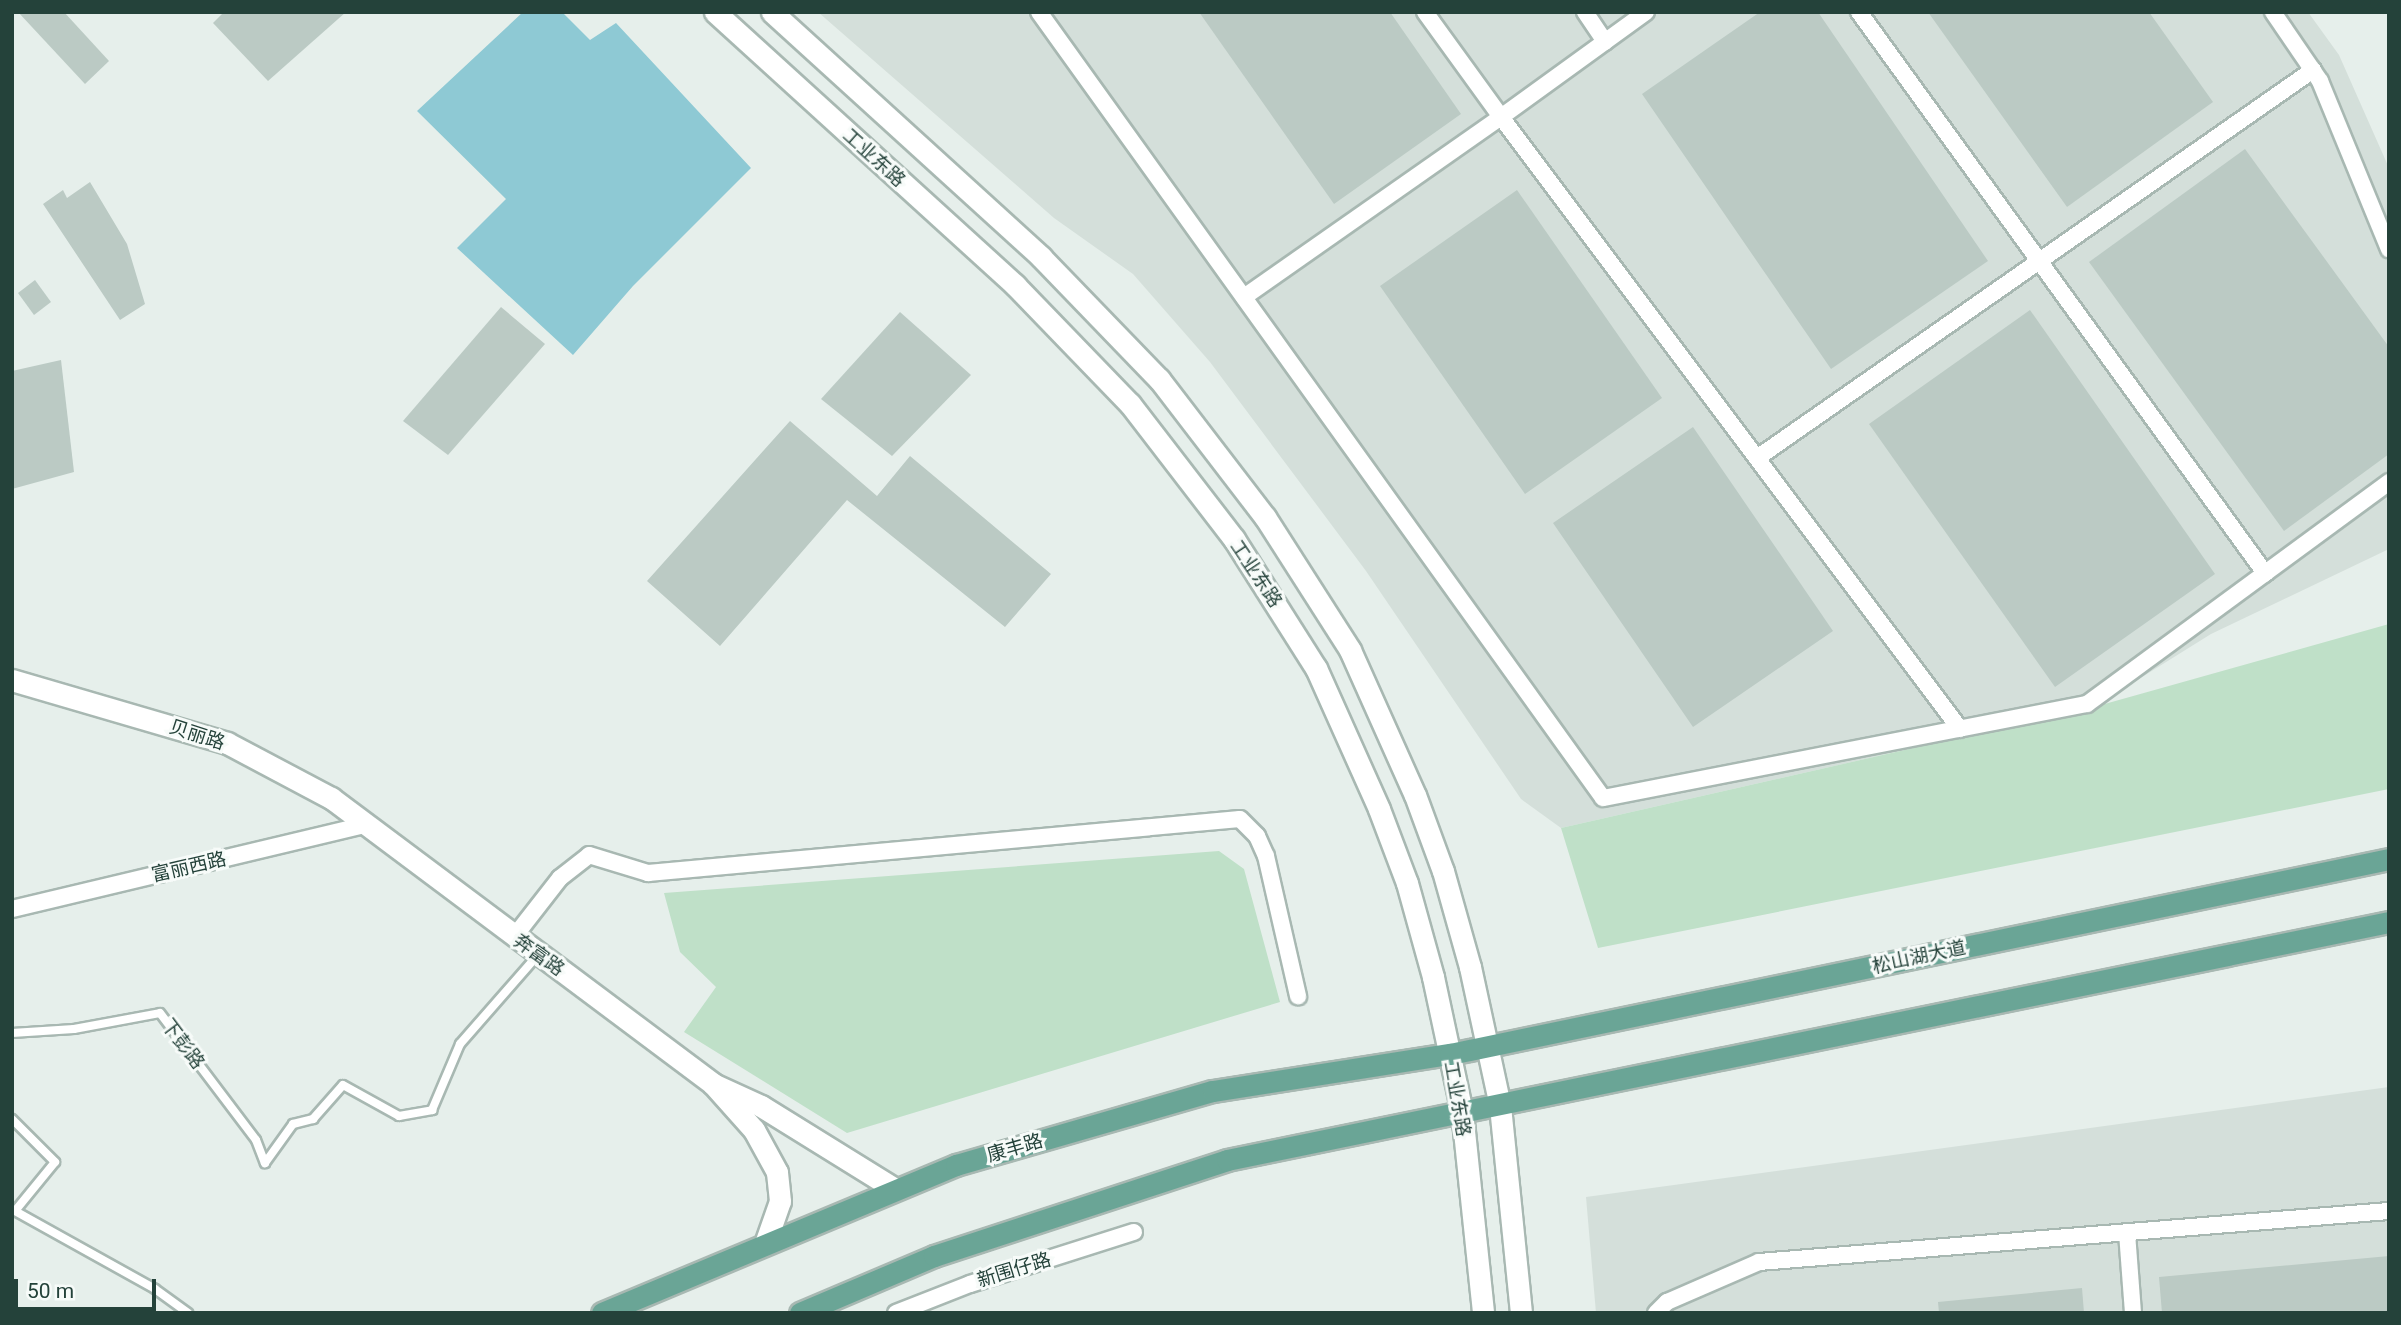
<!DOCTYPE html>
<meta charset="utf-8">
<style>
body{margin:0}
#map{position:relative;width:2401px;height:1325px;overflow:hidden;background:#e6efeb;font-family:Roboto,"Noto Sans SC",sans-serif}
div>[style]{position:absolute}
.built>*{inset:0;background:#d4dfda}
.green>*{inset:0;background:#bfe0c8}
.water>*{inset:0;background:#8ec9d4}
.building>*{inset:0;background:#bbcac4}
.roads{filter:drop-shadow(2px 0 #a8b8b2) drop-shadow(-2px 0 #a8b8b2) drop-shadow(0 2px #a8b8b2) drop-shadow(0 -2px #a8b8b2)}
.service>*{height:8px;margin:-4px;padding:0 4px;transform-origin:4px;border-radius:4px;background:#fff}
.minor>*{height:16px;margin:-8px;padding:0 8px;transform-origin:8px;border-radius:8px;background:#fff}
.tertiary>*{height:21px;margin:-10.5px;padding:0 10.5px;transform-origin:10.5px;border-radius:10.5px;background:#fff}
.secondary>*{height:21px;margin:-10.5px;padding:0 10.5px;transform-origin:10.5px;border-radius:10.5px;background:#fff}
.primary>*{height:21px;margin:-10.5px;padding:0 10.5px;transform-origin:10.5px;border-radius:10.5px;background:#6aa596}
span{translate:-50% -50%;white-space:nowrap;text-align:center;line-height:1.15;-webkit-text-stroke:6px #f7fbf9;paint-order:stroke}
.street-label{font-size:19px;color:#24423a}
.frame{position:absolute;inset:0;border:14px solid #24423a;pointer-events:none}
.scale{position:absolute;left:14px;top:1279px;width:142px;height:32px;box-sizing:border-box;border:4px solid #24423a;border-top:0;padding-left:9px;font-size:21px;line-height:24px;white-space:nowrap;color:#24423a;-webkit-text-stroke:5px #f7fbf9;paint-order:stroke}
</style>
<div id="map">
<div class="built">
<div style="clip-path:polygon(818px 12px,2308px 12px,2339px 55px,2389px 168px,2389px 549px,2211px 634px,2094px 707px,1561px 828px,1521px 799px,1366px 571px,1210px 362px,1133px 274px,1054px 218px)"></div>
<div style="clip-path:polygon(2389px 1087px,2389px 1313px,1596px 1313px,1586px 1197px)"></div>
</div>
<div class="green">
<div style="clip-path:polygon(2389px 624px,2389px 789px,1598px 948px,1561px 828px,2094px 707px)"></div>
<div style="clip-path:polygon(1219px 851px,1244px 869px,1280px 1002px,847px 1133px,684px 1032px,716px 987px,680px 952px,664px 893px)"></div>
</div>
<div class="water">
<div style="clip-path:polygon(523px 12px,562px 12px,590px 40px,616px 23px,751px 168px,633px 286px,573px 355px,457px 248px,506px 199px,417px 111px)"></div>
</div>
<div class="building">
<div style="clip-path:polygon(18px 12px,64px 12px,109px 61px,85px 84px)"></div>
<div style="clip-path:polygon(224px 12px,346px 12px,268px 81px,213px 23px)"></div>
<div style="clip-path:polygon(1199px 12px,1390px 12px,1461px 114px,1334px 204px)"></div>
<div style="clip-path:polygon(1760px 12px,1818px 12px,1988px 261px,1831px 369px,1642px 94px)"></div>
<div style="clip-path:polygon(1928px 12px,2149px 12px,2213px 102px,2067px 207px)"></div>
<div style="clip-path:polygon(2245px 149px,2389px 347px,2389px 454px,2284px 531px,2089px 262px)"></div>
<div style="clip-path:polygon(90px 182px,127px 244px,145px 304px,120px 320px,43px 204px,63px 190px,67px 198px)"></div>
<div style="clip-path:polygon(1517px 190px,1662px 398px,1525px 494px,1380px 286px)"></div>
<div style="clip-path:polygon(35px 280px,51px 302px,34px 315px,18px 293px)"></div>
<div style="clip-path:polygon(501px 307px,545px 344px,448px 455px,403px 421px)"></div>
<div style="clip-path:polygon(2030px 310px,2215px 574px,2055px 687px,1869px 424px)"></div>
<div style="clip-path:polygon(900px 312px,971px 375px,892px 456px,821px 399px)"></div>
<div style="clip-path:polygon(61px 360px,74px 472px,12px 489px,12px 371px)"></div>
<div style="clip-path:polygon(790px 421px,877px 496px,910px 456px,1051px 574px,1005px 627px,847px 500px,720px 646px,647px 581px)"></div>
<div style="clip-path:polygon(1693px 427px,1833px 631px,1693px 727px,1553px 523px)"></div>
<div style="clip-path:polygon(2389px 1256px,2389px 1313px,2162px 1313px,2159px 1277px)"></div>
<div style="clip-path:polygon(2082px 1288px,2084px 1313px,1939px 1313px,1938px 1302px)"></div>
</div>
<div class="roads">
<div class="service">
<div style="left:12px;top:1033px;width:62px;rotate:-3.7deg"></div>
<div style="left:74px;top:1029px;width:87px;rotate:-10.5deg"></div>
<div style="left:160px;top:1013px;width:159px;rotate:52.9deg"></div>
<div style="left:256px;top:1140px;width:25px;rotate:69deg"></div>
<div style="left:12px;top:1119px;width:61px;rotate:45deg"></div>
<div style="left:55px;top:1162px;width:63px;rotate:129.2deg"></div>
<div style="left:15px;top:1211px;width:160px;rotate:29.1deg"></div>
<div style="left:155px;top:1289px;width:41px;rotate:36deg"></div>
<div style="left:265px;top:1163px;width:48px;rotate:-54.3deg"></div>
<div style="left:293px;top:1124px;width:21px;rotate:-14deg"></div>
<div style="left:313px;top:1119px;width:45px;rotate:-48.6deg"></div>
<div style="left:343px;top:1085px;width:64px;rotate:29deg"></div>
<div style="left:399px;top:1116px;width:34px;rotate:-10deg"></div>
<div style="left:432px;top:1110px;width:72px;rotate:-67deg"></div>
<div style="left:460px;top:1044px;width:118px;rotate:-48.8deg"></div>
</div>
<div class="minor">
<div style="left:1039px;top:12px;width:967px;rotate:54.34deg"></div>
<div style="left:1603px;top:798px;width:493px;rotate:-11deg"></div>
<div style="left:2087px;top:704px;width:375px;rotate:-36.3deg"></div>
<div style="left:1425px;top:12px;width:130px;rotate:54.1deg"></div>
<div style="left:1501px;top:117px;width:179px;rotate:-35.9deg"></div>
<div style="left:1585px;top:12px;width:36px;rotate:56deg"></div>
<div style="left:1859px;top:12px;width:693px;rotate:54.11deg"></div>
<div style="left:2273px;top:12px;width:83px;rotate:55.7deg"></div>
<div style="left:2320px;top:81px;width:182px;rotate:67.7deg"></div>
<div style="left:1244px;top:297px;width:314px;rotate:-35deg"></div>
<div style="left:1501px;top:117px;width:765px;rotate:53.13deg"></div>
<div style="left:1757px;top:458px;width:678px;rotate:-34.91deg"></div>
<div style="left:12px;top:909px;width:363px;rotate:-13.4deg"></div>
<div style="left:514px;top:937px;width:75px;rotate:-52.1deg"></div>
<div style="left:560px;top:878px;width:37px;rotate:-38deg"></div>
<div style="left:589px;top:855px;width:62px;rotate:17deg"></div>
<div style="left:648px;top:873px;width:594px;rotate:-5.21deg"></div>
<div style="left:1240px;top:819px;width:24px;rotate:45deg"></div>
<div style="left:1257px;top:836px;width:22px;rotate:66deg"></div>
<div style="left:1266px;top:856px;width:144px;rotate:77.1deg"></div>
<div style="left:2127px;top:1233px;width:80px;rotate:85.7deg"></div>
<div style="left:896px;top:1313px;width:79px;rotate:-21.4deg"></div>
<div style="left:970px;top:1284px;width:172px;rotate:-17.6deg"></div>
<div style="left:1656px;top:1313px;width:16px;rotate:-45deg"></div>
<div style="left:1667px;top:1302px;width:100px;rotate:-23.5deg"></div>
<div style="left:1759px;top:1262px;width:632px;rotate:-4.63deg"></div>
</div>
<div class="tertiary">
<div style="left:12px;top:680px;width:224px;rotate:16.3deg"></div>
<div style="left:227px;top:743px;width:118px;rotate:27.9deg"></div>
<div style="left:331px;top:798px;width:477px;rotate:36.8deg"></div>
<div style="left:766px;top:1241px;width:42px;rotate:-70.7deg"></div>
<div style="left:780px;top:1201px;width:29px;rotate:-96deg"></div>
<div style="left:777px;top:1172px;width:48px;rotate:-118.7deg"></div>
<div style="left:754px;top:1130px;width:62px;rotate:-131.7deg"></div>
<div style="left:713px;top:1084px;width:53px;rotate:24.6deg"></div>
<div style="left:761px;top:1106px;width:158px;rotate:31.8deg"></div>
</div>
<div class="secondary">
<div style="left:715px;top:12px;width:406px;rotate:42.3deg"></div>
<div style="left:1015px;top:285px;width:165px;rotate:46deg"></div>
<div style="left:1130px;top:404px;width:170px;rotate:52.4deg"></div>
<div style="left:1234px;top:539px;width:153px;rotate:57.6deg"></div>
<div style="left:1316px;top:668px;width:154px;rotate:65.9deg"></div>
<div style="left:1379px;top:809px;width:79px;rotate:69.3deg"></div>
<div style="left:1407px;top:883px;width:98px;rotate:74.5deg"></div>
<div style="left:1433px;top:977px;width:138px;rotate:77.9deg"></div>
<div style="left:1462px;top:1112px;width:202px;rotate:84deg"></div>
<div style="left:772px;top:12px;width:364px;rotate:42.3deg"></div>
<div style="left:1041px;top:257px;width:170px;rotate:46deg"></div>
<div style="left:1159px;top:379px;width:174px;rotate:52.5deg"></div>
<div style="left:1265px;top:517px;width:158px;rotate:57.4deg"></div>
<div style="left:1350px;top:650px;width:159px;rotate:65.9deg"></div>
<div style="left:1415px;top:795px;width:81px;rotate:69.8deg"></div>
<div style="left:1443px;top:871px;width:100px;rotate:74.3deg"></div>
<div style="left:1470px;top:967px;width:142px;rotate:77.8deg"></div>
<div style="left:1500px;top:1106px;width:208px;rotate:84.2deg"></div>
</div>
<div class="primary">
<div style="left:602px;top:1313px;width:384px;rotate:-22.7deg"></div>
<div style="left:956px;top:1165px;width:267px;rotate:-16.1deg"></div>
<div style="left:1213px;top:1091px;width:240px;rotate:-8.9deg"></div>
<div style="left:1450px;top:1054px;width:959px;rotate:-11.73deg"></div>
<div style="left:800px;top:1313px;width:146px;rotate:-23deg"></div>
<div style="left:934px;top:1256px;width:308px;rotate:-18.1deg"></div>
<div style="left:1227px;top:1160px;width:1186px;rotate:-11.58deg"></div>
</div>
</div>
<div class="street-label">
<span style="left:874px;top:158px;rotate:42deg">工业东路</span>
<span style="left:1256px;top:574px;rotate:56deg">工业东路</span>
<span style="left:197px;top:735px;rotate:18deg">贝丽路</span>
<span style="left:189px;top:867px;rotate:-13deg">富丽西路</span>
<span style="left:539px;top:955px;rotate:36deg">奔富路</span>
<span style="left:1919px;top:957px;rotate:-12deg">松山湖大道</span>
<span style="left:183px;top:1044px;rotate:53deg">下彭路</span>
<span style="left:1457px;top:1099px;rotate:80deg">工业东路</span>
<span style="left:1015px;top:1148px;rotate:-16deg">康丰路</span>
<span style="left:1014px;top:1270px;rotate:-17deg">新围仔路</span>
</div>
<div class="frame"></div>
<div class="scale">50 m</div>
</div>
